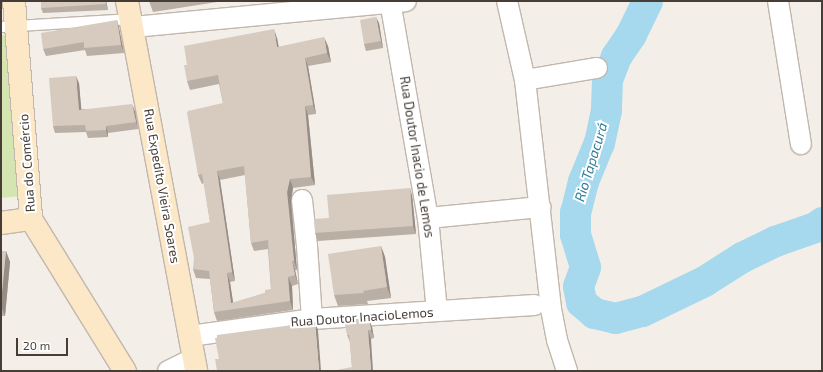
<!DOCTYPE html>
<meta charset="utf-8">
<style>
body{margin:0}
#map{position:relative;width:823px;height:372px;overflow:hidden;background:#f3eee7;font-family:"Exo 2",sans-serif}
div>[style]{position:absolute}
.green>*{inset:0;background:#d5e5b1}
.river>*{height:31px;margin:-15.5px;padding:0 15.5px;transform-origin:15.5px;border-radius:15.5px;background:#a6d9ed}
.roads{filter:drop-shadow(1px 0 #c1b7ad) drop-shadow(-1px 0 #c1b7ad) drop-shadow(0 1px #c1b7ad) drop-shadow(0 -1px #c1b7ad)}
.lane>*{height:10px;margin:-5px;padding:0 5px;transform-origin:5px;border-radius:5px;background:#fff}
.street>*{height:20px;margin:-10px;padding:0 10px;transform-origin:10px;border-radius:10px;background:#fff}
.secondary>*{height:22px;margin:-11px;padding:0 11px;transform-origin:11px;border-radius:11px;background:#fce8c7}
.wall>*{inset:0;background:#b9afa5}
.shaded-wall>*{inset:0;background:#968e86}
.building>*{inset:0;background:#d7cbc0}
span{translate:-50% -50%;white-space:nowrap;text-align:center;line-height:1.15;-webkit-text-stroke:4px #fff;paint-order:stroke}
.street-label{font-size:13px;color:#453d36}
.water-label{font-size:14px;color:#307d9d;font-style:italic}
.frame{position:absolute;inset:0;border:2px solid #453d36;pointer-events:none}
.scale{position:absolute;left:16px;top:338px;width:52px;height:18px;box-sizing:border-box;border:2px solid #453d36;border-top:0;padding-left:5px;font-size:12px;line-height:14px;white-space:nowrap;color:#453d36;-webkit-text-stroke:3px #fff;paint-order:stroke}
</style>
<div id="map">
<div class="green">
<div style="clip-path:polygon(1px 35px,9px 35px,22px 196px,1px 198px)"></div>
</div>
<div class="river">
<div style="left:647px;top:1px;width:37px;rotate:116deg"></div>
<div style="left:631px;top:34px;width:27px;rotate:124deg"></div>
<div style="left:616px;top:56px;width:25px;rotate:111deg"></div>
<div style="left:607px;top:79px;width:31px;rotate:92deg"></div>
<div style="left:606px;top:110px;width:33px;rotate:102deg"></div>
<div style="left:599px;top:142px;width:42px;rotate:112.3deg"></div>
<div style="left:583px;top:181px;width:32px;rotate:104deg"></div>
<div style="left:575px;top:212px;width:22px;rotate:90deg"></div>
<div style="left:575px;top:234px;width:34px;rotate:73deg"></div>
<div style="left:585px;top:267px;width:20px;rotate:110deg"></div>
<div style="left:578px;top:286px;width:16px;rotate:79deg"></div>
<div style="left:581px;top:302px;width:17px;rotate:40deg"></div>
<div style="left:594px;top:313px;width:22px;rotate:13deg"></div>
<div style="left:615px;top:318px;width:28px;rotate:-15deg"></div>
<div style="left:642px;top:311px;width:69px;rotate:-25.8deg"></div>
<div style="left:704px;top:281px;width:45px;rotate:-32.3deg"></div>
<div style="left:742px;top:257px;width:37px;rotate:-26deg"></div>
<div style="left:775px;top:241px;width:42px;rotate:-19.3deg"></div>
<div style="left:815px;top:227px;width:9px;rotate:-36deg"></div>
</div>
<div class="roads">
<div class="lane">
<div style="left:1px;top:27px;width:131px;rotate:-3.5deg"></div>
</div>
<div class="street">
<div style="left:390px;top:1px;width:220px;rotate:80.1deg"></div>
<div style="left:428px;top:218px;width:93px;rotate:84.5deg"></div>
<div style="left:507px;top:1px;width:81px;rotate:77.2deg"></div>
<div style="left:525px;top:80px;width:230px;rotate:83.5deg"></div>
<div style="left:551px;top:309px;width:32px;rotate:79deg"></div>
<div style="left:557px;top:340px;width:33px;rotate:72deg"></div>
<div style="left:778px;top:1px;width:145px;rotate:80.9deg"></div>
<div style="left:133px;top:27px;width:274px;rotate:-5.4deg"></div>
<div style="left:525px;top:80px;width:73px;rotate:-9.5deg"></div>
<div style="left:302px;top:200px;width:46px;rotate:83.8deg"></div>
<div style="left:307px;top:246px;width:73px;rotate:86.1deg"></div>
<div style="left:428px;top:218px;width:113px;rotate:-5.6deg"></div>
<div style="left:190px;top:336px;width:123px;rotate:-7.9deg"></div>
<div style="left:312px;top:319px;width:223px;rotate:-3.6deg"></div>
<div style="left:168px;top:371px;width:28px;rotate:-26deg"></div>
</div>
<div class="secondary">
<div style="left:14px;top:1px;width:219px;rotate:85.5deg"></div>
<div style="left:31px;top:219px;width:179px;rotate:58.3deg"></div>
<div style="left:127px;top:1px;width:376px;rotate:79.4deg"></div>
<div style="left:1px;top:223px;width:30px;rotate:-8deg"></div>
</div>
</div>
<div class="wall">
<div style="clip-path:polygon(41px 1px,106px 1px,108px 10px,43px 13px,41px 8px)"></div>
<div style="clip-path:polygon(149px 1px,224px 1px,153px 12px)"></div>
<div style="clip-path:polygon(117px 20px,119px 28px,124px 53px,87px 56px,85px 50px,46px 56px,43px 49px)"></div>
<div style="clip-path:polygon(379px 23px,383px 48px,366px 51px,364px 44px)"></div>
<div style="clip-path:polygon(evenodd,277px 38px,279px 47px,328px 46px,331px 62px,308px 66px,316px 114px,308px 115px,315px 185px,293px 188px,291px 201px,297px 270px,295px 270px,298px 284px,292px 286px,293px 310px,217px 321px,214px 312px,210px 279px,196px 278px,193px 269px,210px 222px,204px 183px,202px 184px,198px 175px,223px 103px,219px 84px,190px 90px,187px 81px,277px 38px,245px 175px,251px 243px,254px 251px,268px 249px,271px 289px,265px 293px,233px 303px,230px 282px,235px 281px,220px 180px,245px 175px)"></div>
<div style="clip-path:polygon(79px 83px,81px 109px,135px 111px,138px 129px,108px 133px,108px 137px,88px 138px,86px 132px,55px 133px,53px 126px)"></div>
<div style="clip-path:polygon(412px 195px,416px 234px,318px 241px,315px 233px,329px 218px)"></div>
<div style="clip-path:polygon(381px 246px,385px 257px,391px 298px,367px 301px,368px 304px,338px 306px,334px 295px)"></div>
<div style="clip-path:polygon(1px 251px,6px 251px,10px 262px,5px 316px,1px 316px)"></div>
<div style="clip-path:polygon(372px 327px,374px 338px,371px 339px,352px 367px,350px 342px,347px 335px)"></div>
</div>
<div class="shaded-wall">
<div style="clip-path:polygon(105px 1px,106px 1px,108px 10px)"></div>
<div style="clip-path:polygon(376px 17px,379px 23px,383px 48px,381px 41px)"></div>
<div style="clip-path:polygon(117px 20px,119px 28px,124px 53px,121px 45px)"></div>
<div style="clip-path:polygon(274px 29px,277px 38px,280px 56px,277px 47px)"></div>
<div style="clip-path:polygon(324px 37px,328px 46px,331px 62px,327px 53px)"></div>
<div style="clip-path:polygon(305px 58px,308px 66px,316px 114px,313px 105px)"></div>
<div style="clip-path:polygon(76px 76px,79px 83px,82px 117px,79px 110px)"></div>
<div style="clip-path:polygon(132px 104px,135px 111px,138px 129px,136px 122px)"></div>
<div style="clip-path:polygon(305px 106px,308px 115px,315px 185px,311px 177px)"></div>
<div style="clip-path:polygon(106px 126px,108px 133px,108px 137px,106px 130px)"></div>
<div style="clip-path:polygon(217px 171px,220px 180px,235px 281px,232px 272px)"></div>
<div style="clip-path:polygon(290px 179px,293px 188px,291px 201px,297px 270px,294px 261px,287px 192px)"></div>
<div style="clip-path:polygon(410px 188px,412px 195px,416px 234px,413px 226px)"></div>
<div style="clip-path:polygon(381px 246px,385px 257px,391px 298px,387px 287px)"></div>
<div style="clip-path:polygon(6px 251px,10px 262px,5px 316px,1px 306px,1px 302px)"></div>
<div style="clip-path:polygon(292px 261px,295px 270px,298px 284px,295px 275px)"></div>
<div style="clip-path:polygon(227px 273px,230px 282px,234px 309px,231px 303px)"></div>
<div style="clip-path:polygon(288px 277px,292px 286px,293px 310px,290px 301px)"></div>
<div style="clip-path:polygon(369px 318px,372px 327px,374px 338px,371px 330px)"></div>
<div style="clip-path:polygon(315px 322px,318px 330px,321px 371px,319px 371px)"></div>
<div style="clip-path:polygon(368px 330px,371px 339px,373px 371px,371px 371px)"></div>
</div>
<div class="building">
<div style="clip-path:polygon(41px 1px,105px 1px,106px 4px,41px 8px)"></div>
<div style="clip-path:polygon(376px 17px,381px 41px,364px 44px,360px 20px)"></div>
<div style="clip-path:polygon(117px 20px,121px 45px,84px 48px,84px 42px,43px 49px,41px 33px)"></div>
<div style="clip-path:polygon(evenodd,274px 29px,277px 47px,324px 37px,327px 53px,305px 58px,313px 105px,305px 106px,311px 177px,290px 179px,287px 192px,294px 261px,292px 261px,295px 275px,288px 277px,290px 301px,214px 312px,209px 271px,193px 269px,194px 258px,188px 227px,210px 222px,202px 174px,198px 175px,187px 113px,188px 111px,223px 103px,218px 75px,187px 81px,184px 65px,187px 65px,184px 46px,274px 29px,244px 166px,251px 243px,268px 240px,271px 289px,265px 290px,265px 293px,231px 303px,227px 273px,232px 272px,217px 171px,244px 166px)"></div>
<div style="clip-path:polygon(76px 76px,79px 110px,132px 104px,136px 122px,106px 126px,106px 130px,86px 131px,85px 125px,53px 126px,49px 78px)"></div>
<div style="clip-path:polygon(410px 188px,413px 226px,315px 233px,314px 219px,329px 218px,327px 195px)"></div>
<div style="clip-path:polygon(381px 246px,387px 287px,363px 291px,364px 293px,334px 295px,328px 254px)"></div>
<div style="clip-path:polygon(1px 251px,6px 251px,1px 302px)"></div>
<div style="clip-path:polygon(369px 318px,371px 330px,368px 330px,371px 371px,332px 371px,352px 367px,349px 334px,347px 335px,344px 320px)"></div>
<div style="clip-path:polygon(315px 322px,319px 371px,217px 371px,215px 359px,219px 359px,215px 338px,217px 338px,217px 335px)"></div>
</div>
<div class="street-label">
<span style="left:417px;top:157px;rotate:81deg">Rua Doutor Inacio de Lemos</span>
<span style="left:27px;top:163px;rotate:-94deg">Rua do Comércio</span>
<span style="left:162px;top:186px;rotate:80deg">Rua Expedito Vieira Soares</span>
<span style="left:362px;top:317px;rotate:-4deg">Rua Doutor InacioLemos</span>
</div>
<div class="water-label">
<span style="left:591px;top:162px;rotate:-73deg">Rio Tapacurá</span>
</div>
<div class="frame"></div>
<div class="scale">20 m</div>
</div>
